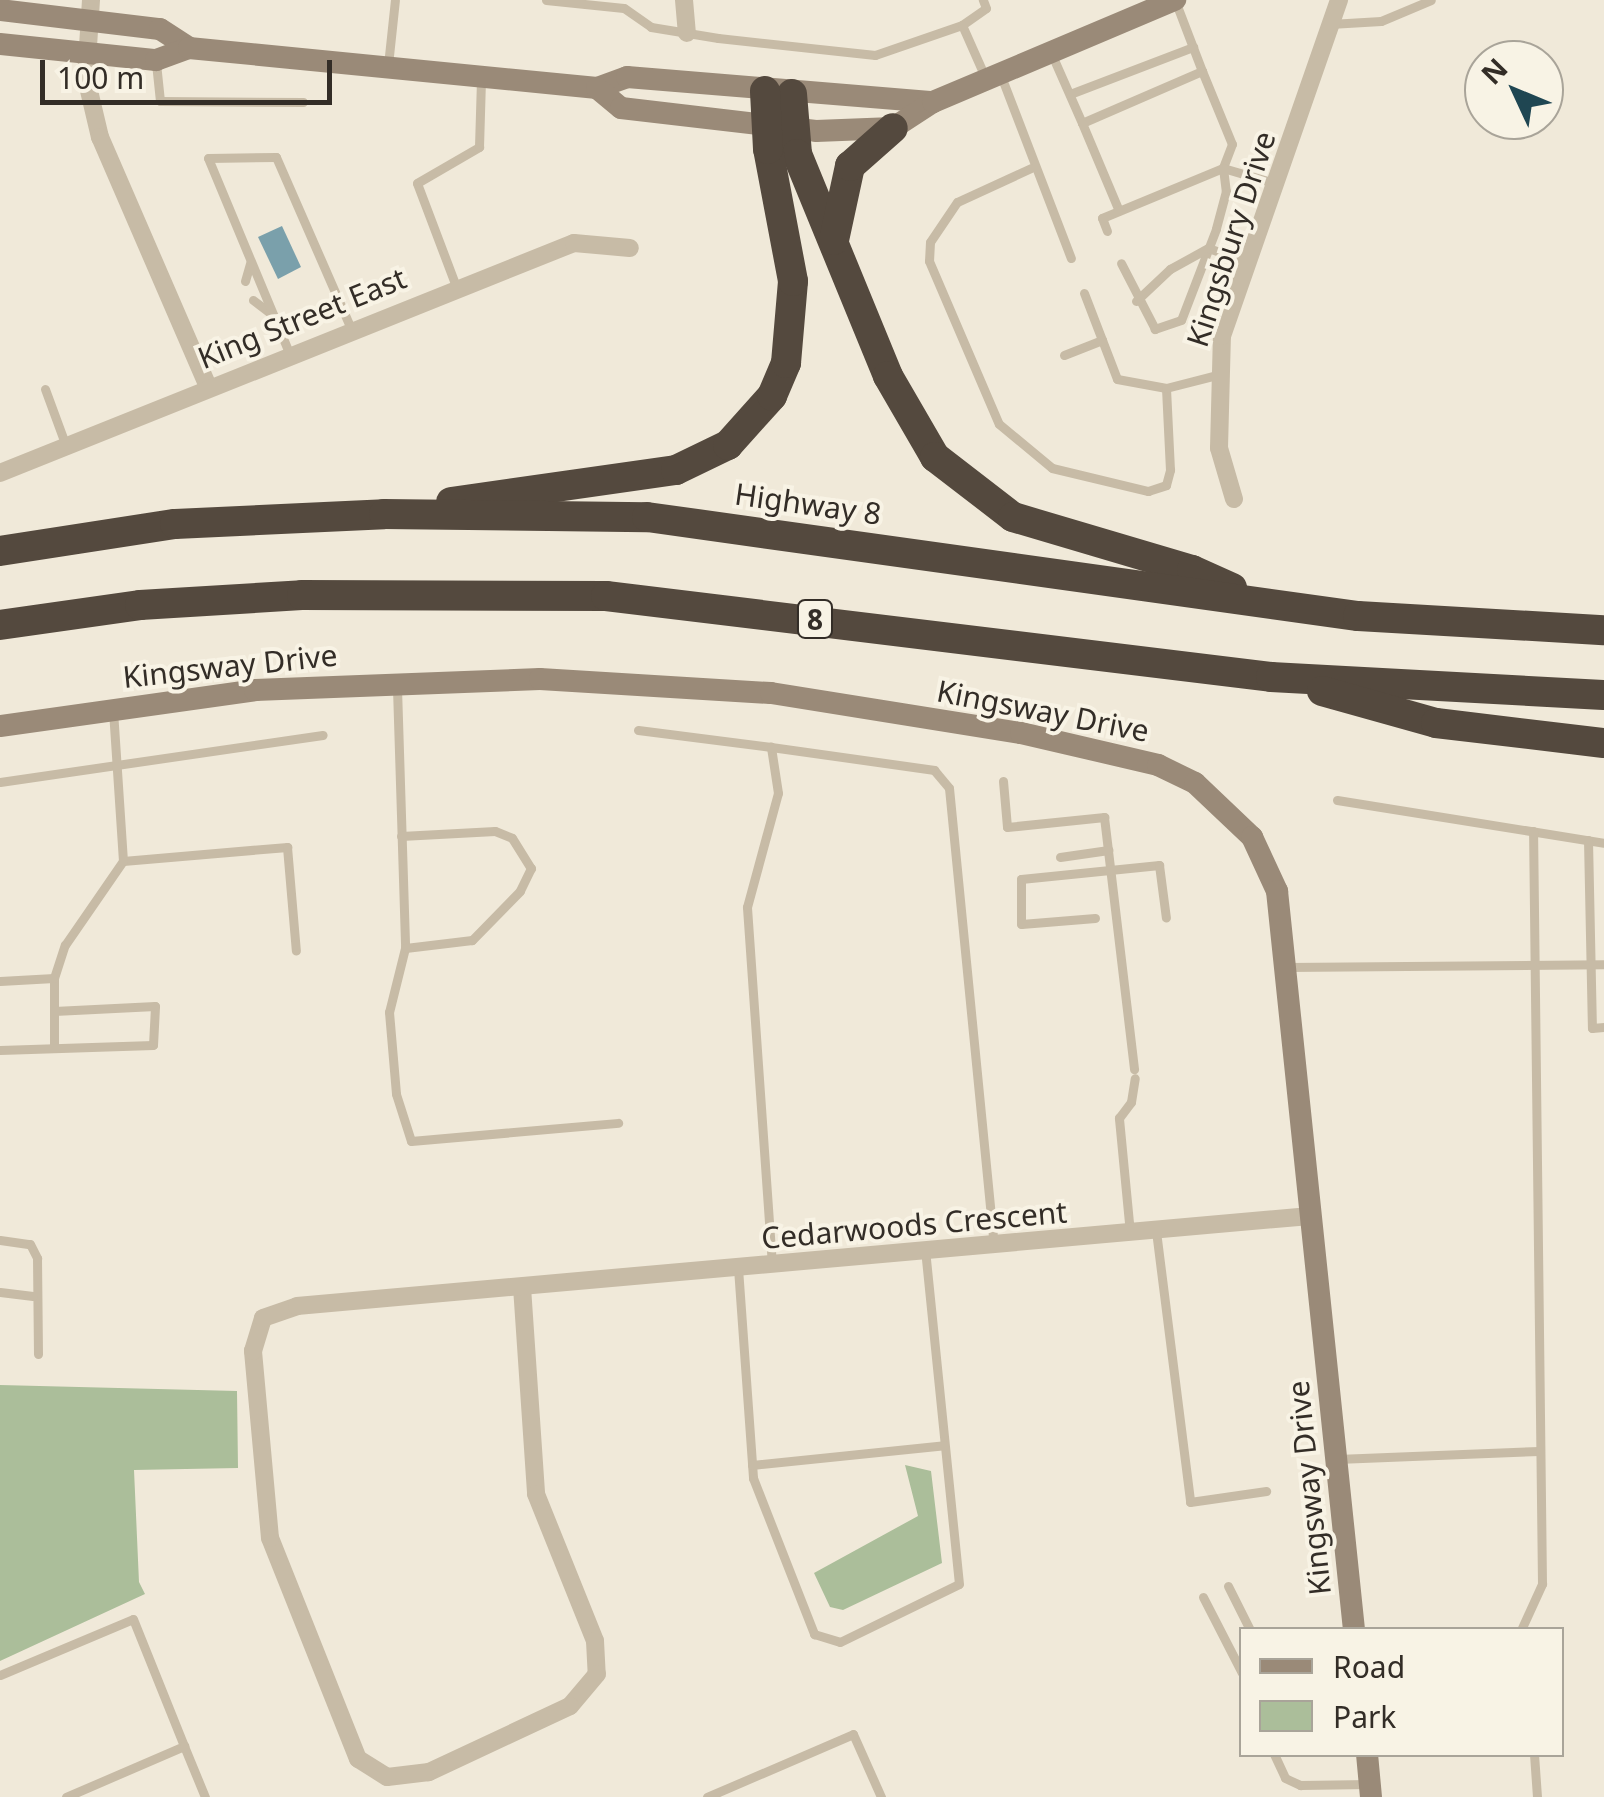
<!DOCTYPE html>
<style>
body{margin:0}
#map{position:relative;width:1604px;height:1797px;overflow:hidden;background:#f0e9d9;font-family:"Noto Sans",sans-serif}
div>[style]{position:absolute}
.green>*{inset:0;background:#abbe9a}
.water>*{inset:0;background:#7aa0ab}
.lane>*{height:9px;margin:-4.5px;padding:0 4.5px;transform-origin:4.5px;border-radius:4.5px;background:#c7bba6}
.street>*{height:18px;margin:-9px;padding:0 9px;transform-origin:9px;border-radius:9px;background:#c7bba6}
.secondary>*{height:22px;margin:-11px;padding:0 11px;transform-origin:11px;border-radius:11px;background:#9a8a78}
.highway>*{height:30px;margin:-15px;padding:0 15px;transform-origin:15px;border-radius:15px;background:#54493e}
span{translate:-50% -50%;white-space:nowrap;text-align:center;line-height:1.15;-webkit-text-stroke:8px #f8f3e5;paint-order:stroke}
.shield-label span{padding:2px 8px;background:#f8f3e5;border:2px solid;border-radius:8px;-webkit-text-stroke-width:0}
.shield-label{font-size:28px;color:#332d27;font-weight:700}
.street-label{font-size:30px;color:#332d27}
.legend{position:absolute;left:1239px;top:1627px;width:325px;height:130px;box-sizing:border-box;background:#f8f3e5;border:2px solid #a9a499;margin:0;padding:12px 18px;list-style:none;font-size:30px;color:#332d27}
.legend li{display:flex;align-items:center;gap:20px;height:50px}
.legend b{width:50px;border:2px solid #a9a499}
.north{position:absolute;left:1464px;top:40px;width:100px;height:100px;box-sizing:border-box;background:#f8f3e5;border:2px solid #a9a499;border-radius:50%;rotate:314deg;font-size:28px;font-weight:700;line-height:40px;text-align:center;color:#332d27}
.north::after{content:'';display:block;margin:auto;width:35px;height:45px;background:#1f4652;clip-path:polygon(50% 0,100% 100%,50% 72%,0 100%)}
.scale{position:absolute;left:40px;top:60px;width:292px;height:45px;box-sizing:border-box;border:5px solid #332d27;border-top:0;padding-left:12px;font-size:30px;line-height:35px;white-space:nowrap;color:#332d27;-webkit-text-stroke:8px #f8f3e5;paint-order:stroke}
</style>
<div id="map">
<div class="green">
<div style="clip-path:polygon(0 1385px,237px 1391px,238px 1468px,134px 1470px,139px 1582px,145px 1594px,0 1661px)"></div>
<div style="clip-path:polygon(905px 1465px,931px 1471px,942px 1563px,843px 1610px,830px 1607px,814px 1573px,918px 1516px)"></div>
</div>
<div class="water">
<div style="clip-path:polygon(282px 226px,301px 267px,278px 279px,258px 237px)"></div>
</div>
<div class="lane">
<div style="left:546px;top:0;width:78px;rotate:5.9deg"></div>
<div style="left:624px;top:8px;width:33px;rotate:35deg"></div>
<div style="left:651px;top:27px;width:68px;rotate:9.3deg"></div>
<div style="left:718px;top:38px;width:158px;rotate:6.2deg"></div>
<div style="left:875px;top:55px;width:92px;rotate:-19deg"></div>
<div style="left:962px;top:25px;width:29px;rotate:-35deg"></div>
<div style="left:986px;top:8px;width:9px;rotate:-111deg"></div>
<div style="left:1176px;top:3px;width:73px;rotate:69.1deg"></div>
<div style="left:1330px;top:24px;width:51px;rotate:-3.4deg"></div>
<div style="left:1381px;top:21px;width:54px;rotate:-22.8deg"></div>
<div style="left:962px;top:25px;width:57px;rotate:66.1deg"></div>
<div style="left:1052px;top:55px;width:74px;rotate:66.2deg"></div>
<div style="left:1082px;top:123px;width:131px;rotate:-23.4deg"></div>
<div style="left:1202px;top:71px;width:79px;rotate:67.7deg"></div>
<div style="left:1232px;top:144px;width:26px;rotate:111deg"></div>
<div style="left:1223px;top:168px;width:53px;rotate:16.4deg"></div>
<div style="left:156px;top:63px;width:38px;rotate:84deg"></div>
<div style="left:160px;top:101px;width:143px;rotate:0.4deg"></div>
<div style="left:388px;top:65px;width:65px;rotate:-83.9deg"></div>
<div style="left:1001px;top:76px;width:195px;rotate:69deg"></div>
<div style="left:1070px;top:94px;width:132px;rotate:-20.9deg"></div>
<div style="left:1082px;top:123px;width:95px;rotate:67.2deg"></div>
<div style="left:1031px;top:168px;width:81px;rotate:155.3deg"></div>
<div style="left:957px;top:202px;width:48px;rotate:124deg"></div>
<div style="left:930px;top:242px;width:19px;rotate:93deg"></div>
<div style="left:929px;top:261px;width:177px;rotate:66.8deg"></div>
<div style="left:999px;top:424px;width:69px;rotate:39.7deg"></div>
<div style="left:1052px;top:468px;width:99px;rotate:13.5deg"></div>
<div style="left:1148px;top:491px;width:19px;rotate:-18deg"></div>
<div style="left:1166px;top:485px;width:16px;rotate:-75deg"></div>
<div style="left:1170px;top:470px;width:82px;rotate:-92.8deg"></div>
<div style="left:1107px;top:231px;width:14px;rotate:-111deg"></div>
<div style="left:1102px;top:218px;width:131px;rotate:-22.5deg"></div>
<div style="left:1223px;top:168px;width:23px;rotate:83deg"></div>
<div style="left:1226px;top:191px;width:39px;rotate:105deg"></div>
<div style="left:1216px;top:229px;width:97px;rotate:111deg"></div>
<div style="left:1181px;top:320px;width:28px;rotate:161deg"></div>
<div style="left:1155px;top:329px;width:74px;rotate:-117.3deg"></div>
<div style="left:245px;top:281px;width:19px;rotate:-74deg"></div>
<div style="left:457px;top:289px;width:113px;rotate:-110.7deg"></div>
<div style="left:417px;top:183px;width:72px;rotate:-30.1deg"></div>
<div style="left:479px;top:147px;width:67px;rotate:-88.3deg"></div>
<div style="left:1084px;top:293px;width:92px;rotate:69deg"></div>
<div style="left:1117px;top:379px;width:50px;rotate:10.4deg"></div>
<div style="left:1166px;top:388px;width:53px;rotate:-14.3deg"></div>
<div style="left:253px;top:300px;width:25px;rotate:37deg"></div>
<div style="left:1136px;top:301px;width:47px;rotate:-43.3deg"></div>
<div style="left:1170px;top:269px;width:43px;rotate:-28.9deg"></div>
<div style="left:1208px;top:248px;width:43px;rotate:18.9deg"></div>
<div style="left:290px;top:355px;width:213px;rotate:-112.6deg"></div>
<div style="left:208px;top:158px;width:68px;rotate:-0.8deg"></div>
<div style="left:276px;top:157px;width:190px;rotate:66.4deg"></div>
<div style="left:1064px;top:355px;width:41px;rotate:-21.5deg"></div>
<div style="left:45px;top:389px;width:61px;rotate:69.8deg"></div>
<div style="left:397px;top:688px;width:260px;rotate:88.2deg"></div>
<div style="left:405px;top:948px;width:66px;rotate:104deg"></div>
<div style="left:389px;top:1012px;width:82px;rotate:85.1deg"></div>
<div style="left:396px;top:1094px;width:49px;rotate:72.3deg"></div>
<div style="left:411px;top:1141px;width:208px;rotate:-5deg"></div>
<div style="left:638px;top:730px;width:134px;rotate:7.3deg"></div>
<div style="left:1003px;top:781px;width:46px;rotate:85deg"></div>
<div style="left:1007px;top:827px;width:98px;rotate:-5.9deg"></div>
<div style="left:1104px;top:817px;width:254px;rotate:83.2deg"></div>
<div style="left:0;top:782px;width:326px;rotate:-8.3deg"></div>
<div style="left:1337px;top:800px;width:270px;rotate:9.1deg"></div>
<div style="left:401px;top:836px;width:94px;rotate:-3deg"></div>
<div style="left:495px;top:831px;width:18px;rotate:22deg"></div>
<div style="left:512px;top:838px;width:36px;rotate:58deg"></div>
<div style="left:531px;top:868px;width:25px;rotate:116deg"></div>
<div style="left:520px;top:891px;width:69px;rotate:134.4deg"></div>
<div style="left:472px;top:940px;width:67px;rotate:173.2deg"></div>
<div style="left:1588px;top:840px;width:188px;rotate:88.8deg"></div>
<div style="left:1592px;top:1028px;width:12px;rotate:-5deg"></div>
<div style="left:1060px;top:857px;width:49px;rotate:-8.3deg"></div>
<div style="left:123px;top:861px;width:165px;rotate:-4.9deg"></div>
<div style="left:287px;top:847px;width:104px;rotate:85.1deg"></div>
<div style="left:1095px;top:918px;width:74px;rotate:175.4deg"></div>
<div style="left:1021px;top:924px;width:45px;rotate:-90deg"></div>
<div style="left:1021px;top:879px;width:139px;rotate:-5.8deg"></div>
<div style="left:1159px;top:865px;width:53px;rotate:82.5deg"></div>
<div style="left:1287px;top:967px;width:317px;rotate:-0.5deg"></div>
<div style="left:0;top:981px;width:54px;rotate:-3.2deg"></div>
<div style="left:54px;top:1048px;width:70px;rotate:-90deg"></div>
<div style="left:54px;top:978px;width:35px;rotate:-72deg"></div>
<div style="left:65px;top:945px;width:102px;rotate:-55.4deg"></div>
<div style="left:123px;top:861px;width:149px;rotate:-93.8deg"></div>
<div style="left:0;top:1050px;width:153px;rotate:-1.9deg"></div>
<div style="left:153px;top:1045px;width:39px;rotate:-87deg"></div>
<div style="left:155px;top:1006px;width:101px;rotate:177.2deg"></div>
<div style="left:1156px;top:1231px;width:273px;rotate:82.8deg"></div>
<div style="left:1190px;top:1502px;width:77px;rotate:-8.2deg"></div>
<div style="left:1130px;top:1233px;width:116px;rotate:-95.5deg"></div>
<div style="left:1119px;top:1118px;width:20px;rotate:-53deg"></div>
<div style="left:1131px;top:1102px;width:24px;rotate:-81deg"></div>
<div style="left:0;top:1240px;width:30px;rotate:8deg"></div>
<div style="left:30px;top:1244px;width:16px;rotate:63deg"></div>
<div style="left:37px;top:1258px;width:96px;rotate:89.4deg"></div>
<div style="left:772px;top:1265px;width:359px;rotate:-94deg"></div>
<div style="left:747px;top:907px;width:118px;rotate:-74.8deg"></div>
<div style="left:778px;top:793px;width:47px;rotate:-98.7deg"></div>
<div style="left:771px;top:747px;width:165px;rotate:8deg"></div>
<div style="left:934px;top:770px;width:23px;rotate:50deg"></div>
<div style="left:949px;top:788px;width:459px;rotate:84.4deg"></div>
<div style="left:738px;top:1268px;width:211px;rotate:85.9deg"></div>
<div style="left:753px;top:1478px;width:168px;rotate:68.6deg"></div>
<div style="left:814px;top:1634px;width:27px;rotate:17deg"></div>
<div style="left:840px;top:1642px;width:132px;rotate:-26deg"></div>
<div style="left:959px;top:1584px;width:335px;rotate:-95.8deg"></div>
<div style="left:0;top:1292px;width:33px;rotate:7deg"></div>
<div style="left:1337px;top:1459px;width:202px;rotate:-2.3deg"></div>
<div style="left:752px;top:1465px;width:193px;rotate:-5.9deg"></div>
<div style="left:1228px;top:1586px;width:49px;rotate:63.4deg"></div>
<div style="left:1203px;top:1597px;width:85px;rotate:62.8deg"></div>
<div style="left:1521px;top:1630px;width:51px;rotate:-65.5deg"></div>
<div style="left:1542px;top:1584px;width:753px;rotate:-90.68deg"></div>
<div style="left:0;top:1675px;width:144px;rotate:-22.8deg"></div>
<div style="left:133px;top:1619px;width:137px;rotate:68.1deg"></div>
<div style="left:1274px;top:1754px;width:26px;rotate:65deg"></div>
<div style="left:1285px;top:1778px;width:17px;rotate:25deg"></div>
<div style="left:1300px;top:1785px;width:69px;rotate:-0.8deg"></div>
<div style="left:1534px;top:1754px;width:43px;rotate:86deg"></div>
<div style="left:66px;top:1797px;width:129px;rotate:-23.4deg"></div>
<div style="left:184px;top:1746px;width:55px;rotate:67.6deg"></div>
<div style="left:707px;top:1797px;width:159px;rotate:-23.3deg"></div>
<div style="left:853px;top:1734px;width:69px;rotate:66deg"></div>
</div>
<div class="street">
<div style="left:91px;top:0;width:78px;rotate:93.7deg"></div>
<div style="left:86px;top:78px;width:61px;rotate:76.7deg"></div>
<div style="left:100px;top:137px;width:272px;rotate:66.6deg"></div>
<div style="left:684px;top:0;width:33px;rotate:85deg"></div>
<div style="left:0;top:473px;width:618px;rotate:-21.84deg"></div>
<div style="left:574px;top:243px;width:56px;rotate:5.1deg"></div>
<div style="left:1234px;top:499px;width:53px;rotate:-106.4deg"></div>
<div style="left:1219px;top:448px;width:112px;rotate:-88.5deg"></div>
<div style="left:1222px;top:336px;width:356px;rotate:-70.8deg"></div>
<div style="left:522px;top:1287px;width:207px;rotate:86.1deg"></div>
<div style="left:536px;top:1494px;width:158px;rotate:68.1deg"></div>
<div style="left:595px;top:1641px;width:33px;rotate:87deg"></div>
<div style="left:597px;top:1674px;width:42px;rotate:130.2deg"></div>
<div style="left:570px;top:1706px;width:156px;rotate:154.9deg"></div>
<div style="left:429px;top:1772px;width:42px;rotate:173.2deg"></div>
<div style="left:387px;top:1777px;width:34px;rotate:-148deg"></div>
<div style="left:358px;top:1759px;width:238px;rotate:-111.7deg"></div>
<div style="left:270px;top:1538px;width:188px;rotate:-95.2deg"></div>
<div style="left:253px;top:1351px;width:34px;rotate:-73deg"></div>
<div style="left:263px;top:1318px;width:36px;rotate:-19deg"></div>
<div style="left:297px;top:1306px;width:1017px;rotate:-5.08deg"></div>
</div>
<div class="secondary">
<div style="left:0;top:10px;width:161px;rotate:6.8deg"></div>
<div style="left:160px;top:29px;width:35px;rotate:33deg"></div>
<div style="left:0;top:44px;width:157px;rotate:5.9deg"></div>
<div style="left:156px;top:60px;width:35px;rotate:-20deg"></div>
<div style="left:189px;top:48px;width:410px;rotate:5.6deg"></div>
<div style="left:597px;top:88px;width:32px;rotate:-20deg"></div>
<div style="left:627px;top:77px;width:307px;rotate:4.7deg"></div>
<div style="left:597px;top:88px;width:31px;rotate:40deg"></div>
<div style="left:621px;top:108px;width:196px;rotate:6.7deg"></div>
<div style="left:816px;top:131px;width:77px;rotate:-2.2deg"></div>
<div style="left:893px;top:128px;width:48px;rotate:-33deg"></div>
<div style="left:933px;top:102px;width:263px;rotate:-22.9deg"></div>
<div style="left:0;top:726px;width:258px;rotate:-8deg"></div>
<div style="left:255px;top:690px;width:285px;rotate:-2.2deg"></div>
<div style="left:540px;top:679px;width:231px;rotate:3.5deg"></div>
<div style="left:771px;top:693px;width:253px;rotate:9.1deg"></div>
<div style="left:1021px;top:733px;width:141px;rotate:13.1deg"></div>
<div style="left:1158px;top:765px;width:41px;rotate:25.9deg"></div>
<div style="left:1195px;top:783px;width:79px;rotate:43.5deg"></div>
<div style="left:1252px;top:837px;width:60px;rotate:65.2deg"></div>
<div style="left:1277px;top:891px;width:743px;rotate:84.05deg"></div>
<div style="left:1367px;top:1754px;width:43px;rotate:84.7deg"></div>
</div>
<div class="highway">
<div style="left:792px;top:94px;width:60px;rotate:85.2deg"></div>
<div style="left:797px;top:154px;width:240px;rotate:67.7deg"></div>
<div style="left:888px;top:376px;width:94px;rotate:59.9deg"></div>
<div style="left:935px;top:457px;width:98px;rotate:37.6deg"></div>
<div style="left:1013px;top:517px;width:187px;rotate:16.5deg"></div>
<div style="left:1192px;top:570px;width:44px;rotate:24.2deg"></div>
<div style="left:834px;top:240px;width:76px;rotate:-77.8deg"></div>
<div style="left:850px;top:166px;width:57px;rotate:-41.5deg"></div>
<div style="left:451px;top:502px;width:227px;rotate:-8.1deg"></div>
<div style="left:676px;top:470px;width:58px;rotate:-25.7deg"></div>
<div style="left:728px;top:445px;width:66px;rotate:-48.1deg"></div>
<div style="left:772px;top:396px;width:36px;rotate:-67deg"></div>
<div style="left:786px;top:363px;width:82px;rotate:-85.1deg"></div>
<div style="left:793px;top:281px;width:134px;rotate:-100.7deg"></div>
<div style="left:768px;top:149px;width:58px;rotate:-93deg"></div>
<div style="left:0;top:551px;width:177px;rotate:-8.8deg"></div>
<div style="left:175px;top:524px;width:209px;rotate:-2.7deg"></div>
<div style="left:384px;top:514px;width:263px;rotate:0.7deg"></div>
<div style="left:647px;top:517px;width:718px;rotate:7.93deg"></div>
<div style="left:1358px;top:616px;width:246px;rotate:3.3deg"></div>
<div style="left:0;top:625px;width:141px;rotate:-8.1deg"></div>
<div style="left:140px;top:605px;width:162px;rotate:-3.5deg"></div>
<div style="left:302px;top:595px;width:304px;rotate:0.2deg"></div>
<div style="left:606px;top:596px;width:670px;rotate:6.94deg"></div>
<div style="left:1271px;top:677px;width:333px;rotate:3.1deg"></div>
<div style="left:1322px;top:691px;width:118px;rotate:15.7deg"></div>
<div style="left:1436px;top:723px;width:169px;rotate:6.8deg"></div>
</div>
<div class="shield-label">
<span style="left:815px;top:619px">8</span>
</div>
<div class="street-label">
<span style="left:1231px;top:239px;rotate:-72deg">Kingsbury Drive</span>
<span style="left:302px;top:318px;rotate:-22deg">King Street East</span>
<span style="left:808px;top:504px;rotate:8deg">Highway 8</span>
<span style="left:230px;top:666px;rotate:-6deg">Kingsway Drive</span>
<span style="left:1043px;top:711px;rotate:11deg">Kingsway Drive</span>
<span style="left:914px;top:1225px;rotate:-5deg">Cedarwoods Crescent</span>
<span style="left:1309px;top:1488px;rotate:-96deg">Kingsway Drive</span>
</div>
<ul class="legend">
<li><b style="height:12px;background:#9a8a78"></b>Road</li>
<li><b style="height:28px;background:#abbe9a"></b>Park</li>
</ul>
<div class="north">N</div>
<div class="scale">100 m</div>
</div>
